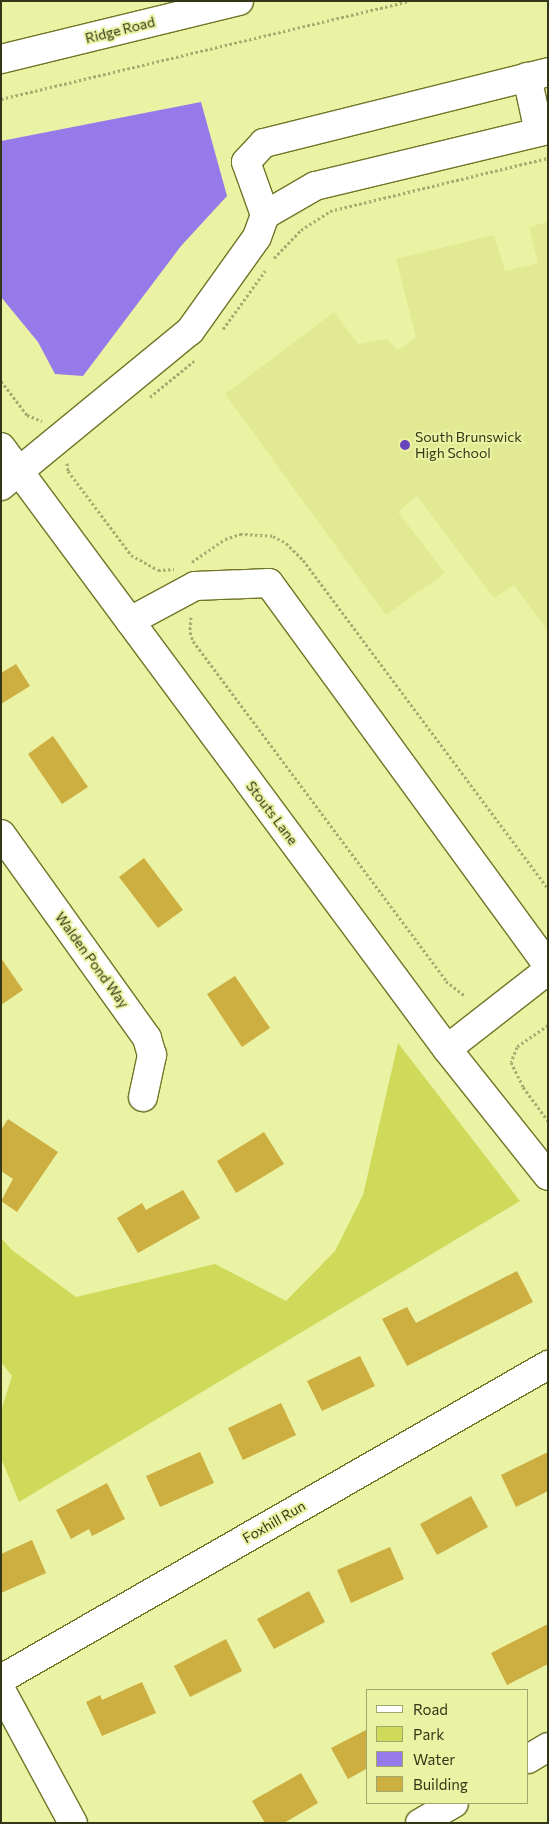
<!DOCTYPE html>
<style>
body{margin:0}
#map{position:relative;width:549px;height:1824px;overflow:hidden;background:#eaf2a3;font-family:Commissioner,sans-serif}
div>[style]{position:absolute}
.built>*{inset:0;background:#e1ea92}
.green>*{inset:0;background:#d0da5a}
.water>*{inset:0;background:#977ae9}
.building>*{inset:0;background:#ccae41}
.path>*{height:3px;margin-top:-1.5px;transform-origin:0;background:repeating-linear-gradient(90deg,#a7ad70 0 2.5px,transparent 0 5px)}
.roads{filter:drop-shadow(1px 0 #707528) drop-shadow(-1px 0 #707528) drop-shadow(0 1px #707528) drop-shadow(0 -1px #707528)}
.minor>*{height:28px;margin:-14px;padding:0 14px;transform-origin:14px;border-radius:14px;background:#fff}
.dots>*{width:14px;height:14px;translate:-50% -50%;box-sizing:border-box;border:2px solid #eaf2a3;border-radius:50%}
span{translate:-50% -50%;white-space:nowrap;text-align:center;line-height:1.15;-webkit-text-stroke:4px #eaf2a3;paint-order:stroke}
.street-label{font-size:14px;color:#343717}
.poi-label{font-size:14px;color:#343717}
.left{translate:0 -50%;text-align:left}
.frame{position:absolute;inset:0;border:2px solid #343717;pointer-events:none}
.legend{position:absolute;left:366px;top:1689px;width:162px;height:115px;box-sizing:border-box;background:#eaf2a3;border:1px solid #a1a76b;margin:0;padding:6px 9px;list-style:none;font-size:15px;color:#343717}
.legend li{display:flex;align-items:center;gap:10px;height:25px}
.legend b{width:25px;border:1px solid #a1a76b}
</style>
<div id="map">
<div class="built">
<div style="clip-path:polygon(548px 222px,548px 631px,514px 585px,494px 598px,417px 496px,398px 512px,445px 573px,386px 615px,225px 394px,334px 312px,358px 344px,387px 339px,398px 350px,416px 337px,396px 259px,494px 235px,505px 271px,538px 263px,529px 227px)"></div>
</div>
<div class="green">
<div style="clip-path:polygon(398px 1043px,520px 1201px,19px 1502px,1px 1458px,1px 1411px,12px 1376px,1px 1362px,1px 1238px,12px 1250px,76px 1297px,215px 1264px,286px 1301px,335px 1251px,363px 1195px)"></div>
</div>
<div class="water">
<div style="clip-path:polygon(201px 102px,227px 196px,181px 246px,83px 376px,55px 374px,38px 342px,1px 297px,1px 141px)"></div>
</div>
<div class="building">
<div style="clip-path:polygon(16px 664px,30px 686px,1px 704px,1px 673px)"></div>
<div style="clip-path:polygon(53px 736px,88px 787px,62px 804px,28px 754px)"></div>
<div style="clip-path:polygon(144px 858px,183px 910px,158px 928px,119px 877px)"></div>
<div style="clip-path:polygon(1px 958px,23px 990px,1px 1005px)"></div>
<div style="clip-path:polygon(235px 976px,270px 1028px,242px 1047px,207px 994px)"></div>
<div style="clip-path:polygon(8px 1119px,58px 1152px,17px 1212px,1px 1201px,13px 1179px,1px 1171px,1px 1130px)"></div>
<div style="clip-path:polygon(264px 1132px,284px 1164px,236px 1193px,217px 1161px)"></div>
<div style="clip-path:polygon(183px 1190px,200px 1218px,138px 1253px,117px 1218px,142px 1203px,146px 1210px)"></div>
<div style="clip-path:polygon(517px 1271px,533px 1302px,407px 1366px,382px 1319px,407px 1307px,416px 1323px)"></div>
<div style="clip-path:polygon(360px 1356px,375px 1386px,322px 1411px,307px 1381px)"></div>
<div style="clip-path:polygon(281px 1403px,296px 1435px,243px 1460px,228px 1428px)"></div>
<div style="clip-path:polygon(200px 1452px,214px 1483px,160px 1507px,146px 1476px)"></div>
<div style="clip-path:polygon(548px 1452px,548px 1491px,516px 1507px,501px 1475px)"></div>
<div style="clip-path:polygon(107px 1483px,125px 1519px,92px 1536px,89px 1529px,71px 1539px,56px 1510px)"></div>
<div style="clip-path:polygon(471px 1496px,488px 1527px,437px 1555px,420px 1524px)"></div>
<div style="clip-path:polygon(32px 1540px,46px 1573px,1px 1593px,1px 1554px)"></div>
<div style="clip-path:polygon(390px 1547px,404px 1579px,351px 1603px,337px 1570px)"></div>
<div style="clip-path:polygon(309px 1591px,325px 1622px,274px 1649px,257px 1619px)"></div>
<div style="clip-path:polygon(548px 1624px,548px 1664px,507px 1685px,491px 1653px)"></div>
<div style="clip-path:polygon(226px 1639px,242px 1671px,190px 1697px,174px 1666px)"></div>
<div style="clip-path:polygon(142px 1682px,156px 1713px,102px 1736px,86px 1702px,100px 1695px,102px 1700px)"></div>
<div style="clip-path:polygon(368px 1729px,368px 1768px,348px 1779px,331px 1748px)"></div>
<div style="clip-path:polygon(301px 1773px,318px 1803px,284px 1823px,265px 1823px,252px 1801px)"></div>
</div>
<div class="path">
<div style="left:1px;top:99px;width:419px;rotate:-13.5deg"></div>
<div style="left:274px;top:258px;width:39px;rotate:-46deg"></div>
<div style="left:301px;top:230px;width:35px;rotate:-33deg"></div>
<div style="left:330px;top:211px;width:224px;rotate:-13.7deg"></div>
<div style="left:223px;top:329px;width:72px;rotate:-54.1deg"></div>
<div style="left:1px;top:381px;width:43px;rotate:52.6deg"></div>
<div style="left:27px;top:415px;width:16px;rotate:22deg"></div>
<div style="left:150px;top:397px;width:57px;rotate:-39.3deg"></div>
<div style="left:67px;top:463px;width:8px;rotate:83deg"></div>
<div style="left:68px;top:471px;width:105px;rotate:53.1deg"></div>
<div style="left:131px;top:555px;width:31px;rotate:29deg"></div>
<div style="left:158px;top:570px;width:16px;rotate:-4deg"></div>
<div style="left:192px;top:562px;width:40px;rotate:-34.9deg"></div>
<div style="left:225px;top:539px;width:16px;rotate:-18deg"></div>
<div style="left:240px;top:534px;width:33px;rotate:3deg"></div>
<div style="left:273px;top:536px;width:15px;rotate:28deg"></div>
<div style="left:286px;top:543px;width:24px;rotate:45deg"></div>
<div style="left:303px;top:560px;width:410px;rotate:53.3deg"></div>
<div style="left:191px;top:617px;width:15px;rotate:94deg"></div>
<div style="left:190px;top:632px;width:9px;rotate:72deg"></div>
<div style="left:193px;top:641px;width:424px;rotate:53.3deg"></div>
<div style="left:446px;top:981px;width:24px;rotate:38deg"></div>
<div style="left:548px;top:1025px;width:38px;rotate:145deg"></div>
<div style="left:517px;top:1047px;width:16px;rotate:112deg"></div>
<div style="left:511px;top:1062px;width:28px;rotate:64deg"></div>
<div style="left:523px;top:1087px;width:42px;rotate:53.7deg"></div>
</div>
<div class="roads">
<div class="minor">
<div style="left:1px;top:59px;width:245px;rotate:-13.7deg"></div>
<div style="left:527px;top:77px;width:56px;rotate:77.7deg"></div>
<div style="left:265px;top:215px;width:58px;rotate:-30.1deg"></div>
<div style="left:315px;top:186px;width:240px;rotate:-13.5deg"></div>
<div style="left:1px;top:447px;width:749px;rotate:53.47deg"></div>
<div style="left:447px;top:1049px;width:162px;rotate:51.5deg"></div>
<div style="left:1px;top:486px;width:244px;rotate:-39.4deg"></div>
<div style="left:190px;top:331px;width:115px;rotate:-54.5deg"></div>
<div style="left:257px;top:237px;width:23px;rotate:-70deg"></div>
<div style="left:265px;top:215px;width:56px;rotate:-109.7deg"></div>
<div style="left:246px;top:162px;width:26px;rotate:-47deg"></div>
<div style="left:264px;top:143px;width:293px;rotate:-14deg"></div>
<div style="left:130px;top:621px;width:74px;rotate:-28.3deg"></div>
<div style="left:195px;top:586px;width:74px;rotate:-2.3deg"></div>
<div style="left:269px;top:583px;width:473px;rotate:53.9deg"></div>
<div style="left:1px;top:834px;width:251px;rotate:54.4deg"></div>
<div style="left:147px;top:1038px;width:18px;rotate:74deg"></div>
<div style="left:152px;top:1055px;width:43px;rotate:102.1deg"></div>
<div style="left:447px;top:1049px;width:128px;rotate:-38deg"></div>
<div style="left:1px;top:1679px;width:631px;rotate:-29.86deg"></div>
<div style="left:1px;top:1690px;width:151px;rotate:61.6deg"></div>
<div style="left:528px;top:1759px;width:23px;rotate:-31deg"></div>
<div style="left:420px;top:1823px;width:39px;rotate:-30deg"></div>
</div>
</div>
<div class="dots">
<div style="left:405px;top:445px;background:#6943bb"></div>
</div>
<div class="street-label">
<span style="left:120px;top:30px;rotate:-14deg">Ridge Road</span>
<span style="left:272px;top:813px;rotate:53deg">Stouts Lane</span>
<span style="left:92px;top:960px;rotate:54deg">Walden Pond Way</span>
<span style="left:274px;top:1522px;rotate:-30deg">Foxhill Run</span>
</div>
<div class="poi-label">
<span class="left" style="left:415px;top:445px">South Brunswick<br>High School</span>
</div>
<div class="frame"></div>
<ul class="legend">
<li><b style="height:6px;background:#fff"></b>Road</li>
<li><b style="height:14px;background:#d0da5a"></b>Park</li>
<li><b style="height:14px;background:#977ae9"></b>Water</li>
<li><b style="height:14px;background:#ccae41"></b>Building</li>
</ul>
</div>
